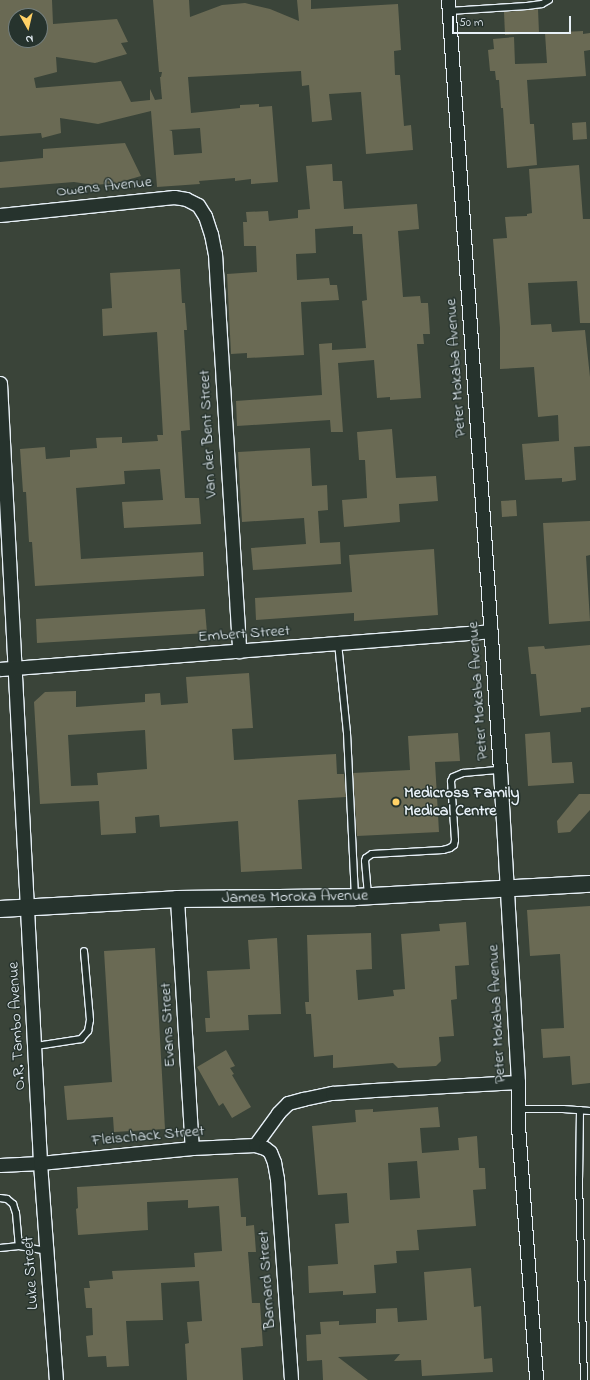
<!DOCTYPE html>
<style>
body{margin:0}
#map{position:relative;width:590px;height:1380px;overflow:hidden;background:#3a4439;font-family:"Indie Flower",sans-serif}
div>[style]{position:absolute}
.building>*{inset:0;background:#6a6a54}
.roads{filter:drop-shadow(1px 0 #e8f1f8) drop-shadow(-1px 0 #e8f1f8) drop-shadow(0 1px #e8f1f8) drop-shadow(0 -1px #e8f1f8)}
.service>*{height:6px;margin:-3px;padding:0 3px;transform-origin:3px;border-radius:3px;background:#26332d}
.minor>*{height:13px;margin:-6.5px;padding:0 6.5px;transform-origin:6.5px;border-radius:6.5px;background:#26332d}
.tertiary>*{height:16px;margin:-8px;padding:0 8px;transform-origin:8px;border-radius:8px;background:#26332d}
.dots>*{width:11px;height:11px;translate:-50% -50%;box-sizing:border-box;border:2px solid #26332d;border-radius:50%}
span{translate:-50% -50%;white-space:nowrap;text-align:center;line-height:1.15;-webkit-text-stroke:3px #26332d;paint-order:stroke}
.street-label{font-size:16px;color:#e8f1f8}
.poi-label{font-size:16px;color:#e8f1f8;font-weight:700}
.left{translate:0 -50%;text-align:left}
.north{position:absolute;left:8px;top:8px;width:40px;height:40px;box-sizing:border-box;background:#26332d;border:1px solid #747f7e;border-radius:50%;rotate:172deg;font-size:11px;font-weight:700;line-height:16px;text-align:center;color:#e8f1f8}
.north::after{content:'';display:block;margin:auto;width:14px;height:18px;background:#ffd166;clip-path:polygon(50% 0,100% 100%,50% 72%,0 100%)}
.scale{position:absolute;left:452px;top:16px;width:119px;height:18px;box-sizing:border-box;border:2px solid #e8f1f8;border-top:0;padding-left:5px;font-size:12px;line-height:14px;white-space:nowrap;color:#e8f1f8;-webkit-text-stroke:3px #26332d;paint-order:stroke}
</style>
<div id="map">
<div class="building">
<div style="clip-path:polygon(evenodd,0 0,52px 0,53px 24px,117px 19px,128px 42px,121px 43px,127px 54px,95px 63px,56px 57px,57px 72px,34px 78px,36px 88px,121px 81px,131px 102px,150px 100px,150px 89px,155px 100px,162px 99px,160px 77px,161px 77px,162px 72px,159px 72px,153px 0,189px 0,190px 17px,222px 5px,245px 3px,270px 9px,299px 21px,297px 0,311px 0,311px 9px,398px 4px,401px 50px,394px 51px,395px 75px,400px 75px,404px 126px,411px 125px,413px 150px,366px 154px,361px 92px,329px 94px,332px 120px,312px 122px,309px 85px,302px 86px,301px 71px,188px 77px,191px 113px,240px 108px,240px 105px,259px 104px,259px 107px,272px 106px,278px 182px,251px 184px,251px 179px,235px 181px,235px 178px,199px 181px,200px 184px,157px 187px,151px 111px,98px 124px,60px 118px,61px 133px,42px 138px,41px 133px,0 136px,0 0,16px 16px,40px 16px,40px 40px,16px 40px,16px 16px,0 0,200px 128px,202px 153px,174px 155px,172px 131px,169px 130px,200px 128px)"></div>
<div style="clip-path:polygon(538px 9px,539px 33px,505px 35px,504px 12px)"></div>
<div style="clip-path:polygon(583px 31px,583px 34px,590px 33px,590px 50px,584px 51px,586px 76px,527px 80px,530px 124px,534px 124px,537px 165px,507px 168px,503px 108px,501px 108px,499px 80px,496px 80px,495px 71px,490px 71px,488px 50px,494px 49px,493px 39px,514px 37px,515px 64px,547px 63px,545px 33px)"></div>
<div style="clip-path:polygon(586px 122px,587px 139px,573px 140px,572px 123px)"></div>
<div style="clip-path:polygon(125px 143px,141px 176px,117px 183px,94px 185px,74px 182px,0 188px,0 162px,43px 158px,43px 149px)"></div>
<div style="clip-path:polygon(332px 164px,333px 181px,342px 181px,344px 209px,417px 204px,419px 229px,398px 231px,403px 297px,420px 296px,421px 303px,428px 303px,430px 334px,423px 334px,424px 344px,417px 344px,421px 398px,390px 400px,390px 397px,377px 398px,374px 360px,338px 363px,343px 432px,331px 432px,330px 420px,237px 426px,236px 401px,322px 395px,319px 344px,332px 343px,332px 350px,366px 348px,362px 301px,367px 300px,362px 234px,353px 234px,353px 226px,315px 229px,316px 253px,296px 254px,297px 280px,329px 278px,330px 285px,337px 285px,339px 300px,301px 302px,304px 355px,247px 358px,247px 353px,231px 354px,227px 274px,257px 272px,256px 246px,244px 246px,243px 222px,247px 222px,246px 212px,268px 211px,269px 221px,298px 218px,298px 210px,310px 209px,306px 166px)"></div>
<div style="clip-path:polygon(579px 165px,583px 219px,590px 219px,590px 323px,580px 323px,577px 281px,528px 283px,531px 325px,551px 324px,552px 332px,585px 330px,590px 377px,590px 446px,574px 447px,576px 480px,562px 482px,562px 478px,525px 480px,522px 444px,559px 441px,558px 415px,538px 417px,534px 367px,500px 369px,500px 328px,493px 239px,507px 238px,505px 217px,527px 216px,527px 214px,532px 213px,529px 169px)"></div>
<div style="clip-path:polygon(180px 269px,182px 303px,185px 303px,187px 330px,184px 330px,190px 430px,181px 431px,185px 498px,199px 498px,201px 524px,124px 528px,122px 502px,163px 500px,160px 469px,124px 471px,125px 484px,76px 488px,81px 559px,203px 552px,204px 576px,35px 586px,32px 542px,29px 542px,26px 492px,23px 492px,20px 449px,45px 447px,46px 459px,70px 457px,70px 450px,97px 448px,96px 438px,122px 437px,122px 443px,158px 441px,157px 435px,163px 435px,157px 332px,103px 336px,102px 309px,112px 308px,110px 273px)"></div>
<div style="clip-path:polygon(392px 429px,396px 478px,436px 476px,438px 501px,399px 504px,400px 522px,344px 527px,342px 500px,367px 498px,365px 460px,359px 460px,357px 432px)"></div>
<div style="clip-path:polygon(310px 448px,312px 486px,327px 485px,328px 510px,318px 511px,320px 543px,340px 542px,341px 564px,253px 570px,251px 548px,306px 544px,304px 518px,242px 522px,238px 452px)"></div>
<div style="clip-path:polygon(516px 500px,517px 516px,502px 517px,501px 501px)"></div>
<div style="clip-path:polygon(590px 521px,590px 555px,586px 556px,590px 621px,549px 624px,543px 523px)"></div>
<div style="clip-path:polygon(434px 549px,438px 615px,354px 621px,354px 613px,256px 620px,255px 598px,352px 592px,349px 555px)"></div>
<div style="clip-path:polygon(205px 609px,207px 633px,37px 643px,36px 619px)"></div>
<div style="clip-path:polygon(590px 645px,590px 707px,581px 708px,581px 712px,540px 716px,536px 674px,531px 674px,528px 647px,544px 646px,545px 649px)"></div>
<div style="clip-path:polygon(evenodd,249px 673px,253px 728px,232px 729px,234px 760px,336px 754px,337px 774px,344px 774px,346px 797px,298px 800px,302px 869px,241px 872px,238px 821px,160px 827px,159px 815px,135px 817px,136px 833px,101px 835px,99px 801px,40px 804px,34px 702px,45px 692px,76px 691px,76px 707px,145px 702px,145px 694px,160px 693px,161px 705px,188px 703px,186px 677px,249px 673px,145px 730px,147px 769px,97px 773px,98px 785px,71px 786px,68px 735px,145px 730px)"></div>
<div style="clip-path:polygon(550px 732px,552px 763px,572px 762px,574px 783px,528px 786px,525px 734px)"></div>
<div style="clip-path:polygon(458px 733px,460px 761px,435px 762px,439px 832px,357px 836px,353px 773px,410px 770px,408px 736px)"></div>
<div style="clip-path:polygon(579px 794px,590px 794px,590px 810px,570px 832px,558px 833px,557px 821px)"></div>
<div style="clip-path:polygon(590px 906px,590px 1083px,572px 1085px,570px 1056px,543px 1058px,541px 1029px,564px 1028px,560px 954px,530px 956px,527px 910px)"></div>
<div style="clip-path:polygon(466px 922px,469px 965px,455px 966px,457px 999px,451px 1000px,454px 1036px,439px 1037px,441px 1061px,436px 1066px,398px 1068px,393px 1063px,333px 1068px,333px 1055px,314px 1057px,311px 1014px,306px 1014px,305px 1002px,309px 1002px,307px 935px,371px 933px,372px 969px,356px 970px,358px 1000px,394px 996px,393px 990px,405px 989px,401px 934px,440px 931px,439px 924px)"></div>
<div style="clip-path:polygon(277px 938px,281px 1014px,248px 1015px,249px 1030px,206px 1032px,205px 1018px,210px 1018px,207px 971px,250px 969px,248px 940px)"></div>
<div style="clip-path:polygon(155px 948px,165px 1129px,114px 1132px,113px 1117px,67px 1120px,64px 1086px,112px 1082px,104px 951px)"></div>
<div style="clip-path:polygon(226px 1050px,235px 1066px,230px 1068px,234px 1074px,232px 1075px,251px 1107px,232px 1118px,223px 1103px,219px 1106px,197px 1067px)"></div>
<div style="clip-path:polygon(evenodd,438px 1107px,440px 1127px,420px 1128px,422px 1153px,459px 1150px,458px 1138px,477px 1136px,479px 1168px,485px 1168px,486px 1189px,473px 1190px,476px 1226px,417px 1230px,419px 1250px,396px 1251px,397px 1263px,374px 1265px,376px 1293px,343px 1295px,343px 1291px,309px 1293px,308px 1266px,338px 1264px,335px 1224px,349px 1223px,347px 1193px,318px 1195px,312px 1126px,356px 1122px,355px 1110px,373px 1109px,373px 1112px,438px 1107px,417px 1161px,420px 1198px,390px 1200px,388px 1163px,417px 1161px)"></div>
<div style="clip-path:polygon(238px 1178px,241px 1217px,246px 1217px,246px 1226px,254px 1225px,256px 1252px,248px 1252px,252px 1303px,260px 1303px,263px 1346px,241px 1348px,243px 1380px,187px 1380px,185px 1344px,189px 1343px,187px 1322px,202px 1321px,199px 1281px,161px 1283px,163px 1320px,126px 1321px,129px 1366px,107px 1367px,106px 1356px,88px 1357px,86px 1336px,93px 1335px,92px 1308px,86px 1308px,84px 1288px,90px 1288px,89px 1281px,113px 1279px,112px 1271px,195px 1267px,194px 1253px,222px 1251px,219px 1206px,188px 1208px,188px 1200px,147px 1202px,148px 1230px,78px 1235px,76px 1209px,78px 1208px,77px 1187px)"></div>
<div style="clip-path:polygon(471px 1268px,474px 1307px,481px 1306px,484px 1359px,492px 1358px,493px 1372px,422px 1376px,421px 1360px,394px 1361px,400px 1354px,338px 1357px,368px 1380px,323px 1380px,322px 1360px,307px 1361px,306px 1335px,321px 1334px,320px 1322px,339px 1321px,339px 1325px,376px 1323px,376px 1309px,397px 1308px,398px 1322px,427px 1320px,424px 1272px)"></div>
</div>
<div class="roads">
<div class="service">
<div style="left:449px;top:11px;width:78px;rotate:-3.7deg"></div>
<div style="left:527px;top:6px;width:15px;rotate:-8deg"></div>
<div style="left:542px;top:4px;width:8px;rotate:-30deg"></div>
<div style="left:338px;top:643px;width:90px;rotate:84.3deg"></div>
<div style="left:347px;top:733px;width:164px;rotate:87.2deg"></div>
<div style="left:368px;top:895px;width:34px;rotate:-95deg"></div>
<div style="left:365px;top:861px;width:3px;rotate:-72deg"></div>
<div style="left:366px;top:858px;width:7px;rotate:-34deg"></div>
<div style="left:372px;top:854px;width:71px;rotate:-3.2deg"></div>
<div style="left:443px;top:850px;width:7px;rotate:-16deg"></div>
<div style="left:450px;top:848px;width:5px;rotate:-37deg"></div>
<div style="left:454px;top:845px;width:5px;rotate:-79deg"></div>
<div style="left:455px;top:840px;width:59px;rotate:-93.9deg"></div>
<div style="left:451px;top:781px;width:4px;rotate:-63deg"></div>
<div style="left:453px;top:777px;width:11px;rotate:-22deg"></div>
<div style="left:463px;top:773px;width:37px;rotate:-5deg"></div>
<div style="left:36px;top:1046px;width:46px;rotate:-8.8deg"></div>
<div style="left:81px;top:1039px;width:11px;rotate:-49deg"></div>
<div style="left:88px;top:1031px;width:11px;rotate:-80deg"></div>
<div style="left:90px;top:1020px;width:69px;rotate:-95deg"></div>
<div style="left:518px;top:1109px;width:45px"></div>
<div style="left:563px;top:1109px;width:27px;rotate:4deg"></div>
<div style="left:580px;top:1110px;width:68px;rotate:90.8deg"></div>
<div style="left:579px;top:1178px;width:202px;rotate:88.6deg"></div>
<div style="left:0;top:1198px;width:7px;rotate:8deg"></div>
<div style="left:7px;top:1199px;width:8px;rotate:40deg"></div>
<div style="left:13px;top:1204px;width:9px;rotate:72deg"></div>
<div style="left:16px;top:1213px;width:33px;rotate:85deg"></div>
<div style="left:0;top:1248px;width:19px;rotate:-6deg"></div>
<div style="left:19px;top:1246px;width:28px;rotate:10deg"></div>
</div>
<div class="minor">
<div style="left:448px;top:0;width:772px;rotate:86.14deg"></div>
<div style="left:500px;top:770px;width:313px;rotate:86.7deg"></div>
<div style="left:518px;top:1082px;width:44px;rotate:90deg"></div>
<div style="left:518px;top:1126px;width:255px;rotate:85.9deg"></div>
<div style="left:0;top:215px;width:175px;rotate:-5.9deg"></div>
<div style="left:174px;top:197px;width:12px;rotate:9deg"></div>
<div style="left:186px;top:199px;width:13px;rotate:27deg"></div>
<div style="left:198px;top:205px;width:13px;rotate:58deg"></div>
<div style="left:205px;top:216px;width:19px;rotate:72deg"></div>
<div style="left:211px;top:234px;width:20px;rotate:79deg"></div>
<div style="left:215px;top:254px;width:398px;rotate:86.5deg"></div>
<div style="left:0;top:383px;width:781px;rotate:87.06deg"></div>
<div style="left:40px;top:1163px;width:218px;rotate:85.8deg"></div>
<div style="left:0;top:669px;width:492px;rotate:-4.4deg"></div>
<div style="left:177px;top:899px;width:249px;rotate:86.6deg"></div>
<div style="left:255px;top:1145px;width:39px;rotate:-54deg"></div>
<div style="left:278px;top:1113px;width:14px;rotate:-45deg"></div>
<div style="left:288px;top:1103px;width:16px;rotate:-15deg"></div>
<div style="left:303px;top:1099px;width:30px;rotate:-12deg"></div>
<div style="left:332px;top:1093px;width:42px;rotate:-4.1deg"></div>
<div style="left:374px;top:1090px;width:144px;rotate:-3.2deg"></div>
<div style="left:0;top:1165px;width:40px;rotate:-2.9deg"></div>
<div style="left:40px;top:1163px;width:153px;rotate:-5.6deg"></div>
<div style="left:192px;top:1148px;width:63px;rotate:-2.7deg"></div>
<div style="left:255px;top:1145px;width:10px;rotate:17deg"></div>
<div style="left:265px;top:1148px;width:6px;rotate:39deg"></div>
<div style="left:270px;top:1152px;width:11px;rotate:68deg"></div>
<div style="left:274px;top:1162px;width:17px;rotate:80deg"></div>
<div style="left:277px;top:1179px;width:201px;rotate:86deg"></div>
</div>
<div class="tertiary">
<div style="left:0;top:909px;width:177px;rotate:-3.2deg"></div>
<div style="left:177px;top:899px;width:178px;rotate:-0.6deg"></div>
<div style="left:355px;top:897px;width:235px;rotate:-3.2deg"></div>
</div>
</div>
<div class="dots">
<div style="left:396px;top:802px;background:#ffd166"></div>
</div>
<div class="street-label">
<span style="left:104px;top:187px;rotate:-6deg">Owens Avenue</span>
<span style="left:456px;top:368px;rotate:-94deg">Peter Mokaba Avenue</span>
<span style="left:208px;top:434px;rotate:-93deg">Van der Bent Street</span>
<span style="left:244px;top:634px;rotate:-4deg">Embert Street</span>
<span style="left:478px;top:691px;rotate:-94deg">Peter Mokaba Avenue</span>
<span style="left:295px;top:897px;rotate:-1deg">James Moroka Avenue</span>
<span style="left:497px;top:1014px;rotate:-93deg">Peter Mokaba Avenue</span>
<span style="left:168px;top:1025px;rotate:-93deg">Evans Street</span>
<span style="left:17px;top:1026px;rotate:-93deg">O.R. Tambo Avenue</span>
<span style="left:148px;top:1136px;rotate:-5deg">Fleischack Street</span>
<span style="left:31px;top:1273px;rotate:-94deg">Luke Street</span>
<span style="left:267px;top:1280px;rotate:-94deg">Barnard Street</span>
</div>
<div class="poi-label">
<span class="left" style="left:404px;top:802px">Medicross Family<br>Medical Centre</span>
</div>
<div class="north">N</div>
<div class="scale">50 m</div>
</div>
